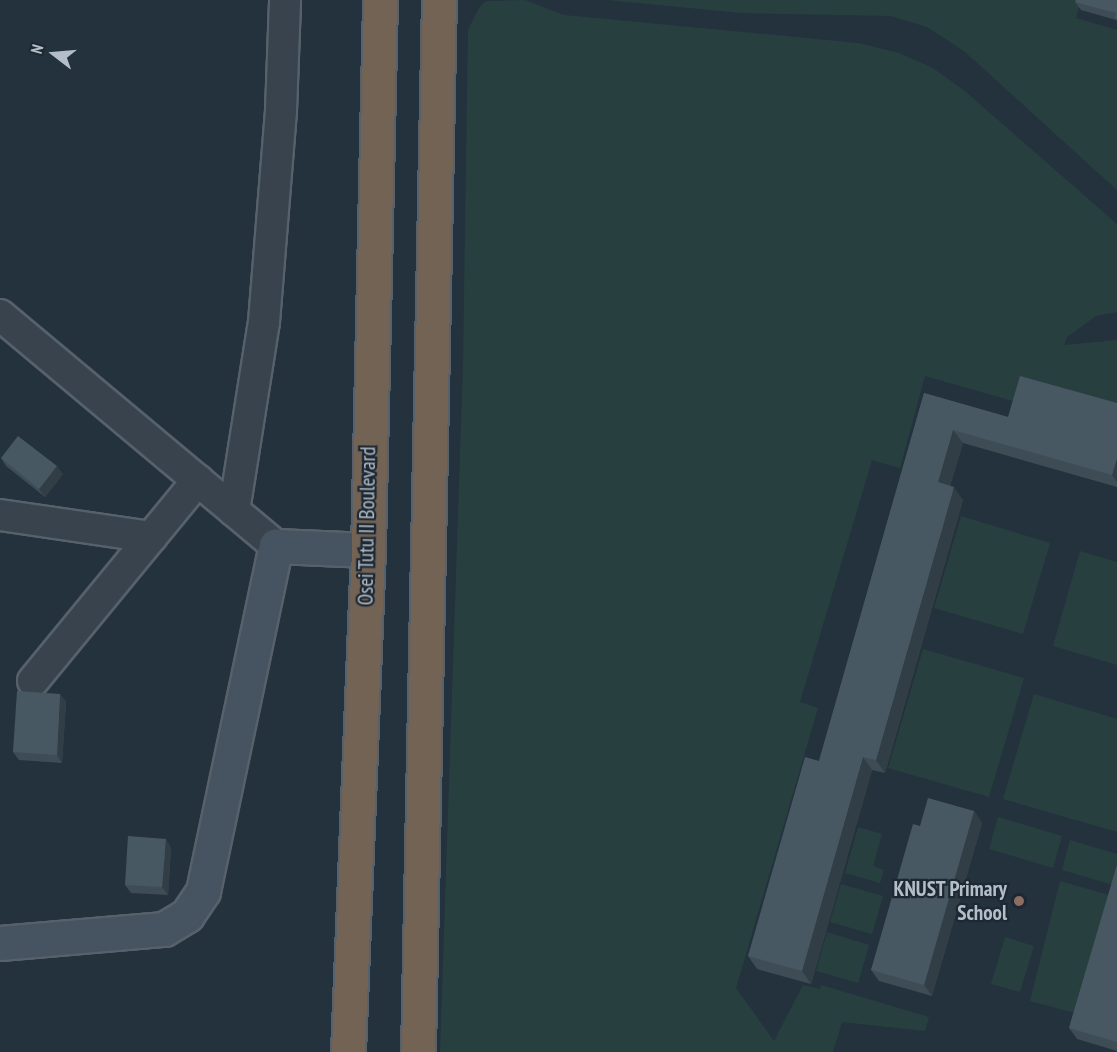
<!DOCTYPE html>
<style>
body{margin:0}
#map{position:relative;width:1117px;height:1052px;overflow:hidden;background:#24323d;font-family:"PT Sans Narrow",sans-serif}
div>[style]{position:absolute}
.green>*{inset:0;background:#27403f}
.roads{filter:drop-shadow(2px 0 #56616b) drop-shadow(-2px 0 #56616b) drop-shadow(0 2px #56616b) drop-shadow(0 -2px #56616b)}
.street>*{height:30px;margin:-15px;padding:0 15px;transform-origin:15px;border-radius:15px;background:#38434d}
.secondary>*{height:33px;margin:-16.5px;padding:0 16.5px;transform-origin:16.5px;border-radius:16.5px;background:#465360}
.highway>*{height:33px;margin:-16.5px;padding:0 16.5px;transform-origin:16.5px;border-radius:16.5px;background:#736355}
.wall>*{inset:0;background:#3e4c55}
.shaded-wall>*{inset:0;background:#323e45}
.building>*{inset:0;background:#485863}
.dots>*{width:16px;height:16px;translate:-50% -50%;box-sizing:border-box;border:3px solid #1d2832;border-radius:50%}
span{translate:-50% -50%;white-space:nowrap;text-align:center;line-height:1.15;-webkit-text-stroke:4.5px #1d2832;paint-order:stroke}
.street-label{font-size:21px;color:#b4bec8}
.poi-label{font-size:21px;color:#b4bec8;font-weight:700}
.right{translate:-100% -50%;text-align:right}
.north{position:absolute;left:24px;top:24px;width:60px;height:60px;-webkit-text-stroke:4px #1d2832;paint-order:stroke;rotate:286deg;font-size:16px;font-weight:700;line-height:24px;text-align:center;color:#b4bec8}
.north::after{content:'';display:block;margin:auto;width:21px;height:27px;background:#b4bec8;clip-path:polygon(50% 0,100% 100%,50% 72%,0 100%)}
</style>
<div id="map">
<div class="green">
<div style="clip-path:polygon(525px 0,564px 15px,858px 43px,899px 53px,933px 68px,966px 92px,1117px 224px,1117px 312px,1096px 316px,1067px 337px,1064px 345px,1117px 340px,1117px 404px,1020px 403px,925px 376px,900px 468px,872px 460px,800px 702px,818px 708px,736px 988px,774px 1041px,803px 985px,820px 989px,821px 985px,929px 1017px,925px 1031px,842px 1022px,833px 1052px,440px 1052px,463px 365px,468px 30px,479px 8px,486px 1px)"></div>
<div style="clip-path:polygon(607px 0,1081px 0,1076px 18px,1117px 30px,1117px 190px,964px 51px,927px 27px,891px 16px,741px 13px)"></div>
<div style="clip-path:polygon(961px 516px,1050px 543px,1023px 634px,934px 608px)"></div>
<div style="clip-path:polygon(1080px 551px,1117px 562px,1117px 665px,1053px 646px)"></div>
<div style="clip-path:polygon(923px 649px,1024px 678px,989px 797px,888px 768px)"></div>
<div style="clip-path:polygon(1034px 694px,1117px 719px,1117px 832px,1003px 799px)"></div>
<div style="clip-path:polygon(998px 817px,1062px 836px,1053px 868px,989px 849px)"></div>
<div style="clip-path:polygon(858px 827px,882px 834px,873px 866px,884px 870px,880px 883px,845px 873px)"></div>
<div style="clip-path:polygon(1070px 840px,1117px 854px,1117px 886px,1062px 870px)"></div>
<div style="clip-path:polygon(1060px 881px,1116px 897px,1082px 1015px,1030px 1001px)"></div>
<div style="clip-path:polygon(841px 884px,883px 896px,872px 934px,830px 922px)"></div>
<div style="clip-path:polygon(827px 932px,869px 945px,858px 983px,816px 971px)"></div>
<div style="clip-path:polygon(1005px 937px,1034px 946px,1020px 992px,991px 984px)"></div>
</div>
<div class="roads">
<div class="street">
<div style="left:0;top:315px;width:360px;rotate:39.9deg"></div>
<div style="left:234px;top:511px;width:191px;rotate:-81deg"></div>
<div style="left:264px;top:322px;width:212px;rotate:-85.4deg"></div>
<div style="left:281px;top:111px;width:111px;rotate:-87.9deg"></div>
<div style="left:0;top:515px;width:153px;rotate:8.3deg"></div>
<div style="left:33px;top:681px;width:260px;rotate:-50.6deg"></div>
</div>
<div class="secondary">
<div style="left:0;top:943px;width:165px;rotate:-4.9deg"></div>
<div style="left:164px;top:929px;width:27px;rotate:-31deg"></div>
<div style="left:187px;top:915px;width:29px;rotate:-56deg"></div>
<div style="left:203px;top:891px;width:353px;rotate:-78.1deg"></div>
<div style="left:276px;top:546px;width:92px;rotate:2.5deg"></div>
</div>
<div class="highway">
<div style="left:348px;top:1052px;width:502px;rotate:-87.72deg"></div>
<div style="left:368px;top:550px;width:550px;rotate:-88.75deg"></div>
<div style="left:418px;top:1052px;width:1052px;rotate:-88.86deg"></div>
</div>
</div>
<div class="wall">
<div style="clip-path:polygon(1117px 0,1117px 21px,1116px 20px,1081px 10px,1075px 2px)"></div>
<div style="clip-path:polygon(924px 393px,1008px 417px,1117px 403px,1117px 487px,963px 443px,950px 486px,963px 500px,885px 773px,872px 770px,811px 984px,757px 969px,748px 956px,819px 761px)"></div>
<div style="clip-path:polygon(1px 458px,63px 474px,45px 497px,6px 466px)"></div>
<div style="clip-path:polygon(60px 694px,66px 702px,62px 763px,19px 760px,13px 752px)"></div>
<div style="clip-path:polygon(974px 811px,982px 823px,932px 996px,879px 981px,871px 970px,920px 826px)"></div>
<div style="clip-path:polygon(171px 847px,168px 895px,131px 893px,125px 885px)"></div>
<div style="clip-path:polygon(1117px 865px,1117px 1051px,1077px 1039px,1069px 1028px)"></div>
</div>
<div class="shaded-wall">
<div style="clip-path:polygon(953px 430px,963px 443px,947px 496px,938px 482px)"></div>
<div style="clip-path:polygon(1117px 458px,1117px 482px,1112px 475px)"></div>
<div style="clip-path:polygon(57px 466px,63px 474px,45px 497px,39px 489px)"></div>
<div style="clip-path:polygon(954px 487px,963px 500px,885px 773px,876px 760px)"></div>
<div style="clip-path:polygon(60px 694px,66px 702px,62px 763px,57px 755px)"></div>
<div style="clip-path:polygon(863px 757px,872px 770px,811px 984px,802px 971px)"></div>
<div style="clip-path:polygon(974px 811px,982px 823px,932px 996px,924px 985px)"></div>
<div style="clip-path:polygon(166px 839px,171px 847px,168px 895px,162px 887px)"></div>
</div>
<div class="building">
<div style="clip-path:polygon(1076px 0,1117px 0,1117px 18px,1115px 18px,1116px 13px,1075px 2px)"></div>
<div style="clip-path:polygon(1020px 376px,1117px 403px,1117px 458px,1112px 475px,953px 430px,938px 482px,954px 487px,876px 760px,863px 757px,802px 971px,748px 956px,805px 757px,819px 761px,924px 393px,1008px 417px)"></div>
<div style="clip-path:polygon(18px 436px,57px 466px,39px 489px,1px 458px)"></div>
<div style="clip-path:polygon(17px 691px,60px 694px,57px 755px,13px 752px)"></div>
<div style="clip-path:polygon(928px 798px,974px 811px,924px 985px,871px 970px,913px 824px,920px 826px)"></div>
<div style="clip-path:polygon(128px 836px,166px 839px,162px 887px,125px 885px)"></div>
<div style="clip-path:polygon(1117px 865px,1117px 1042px,1069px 1028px)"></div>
</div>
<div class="dots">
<div style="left:1019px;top:901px;background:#8d6e63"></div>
</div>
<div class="street-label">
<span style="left:367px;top:526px;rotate:-89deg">Osei Tutu II Boulevard</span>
</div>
<div class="poi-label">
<span class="right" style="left:1007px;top:901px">KNUST Primary<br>School</span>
</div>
<div class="north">N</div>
</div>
